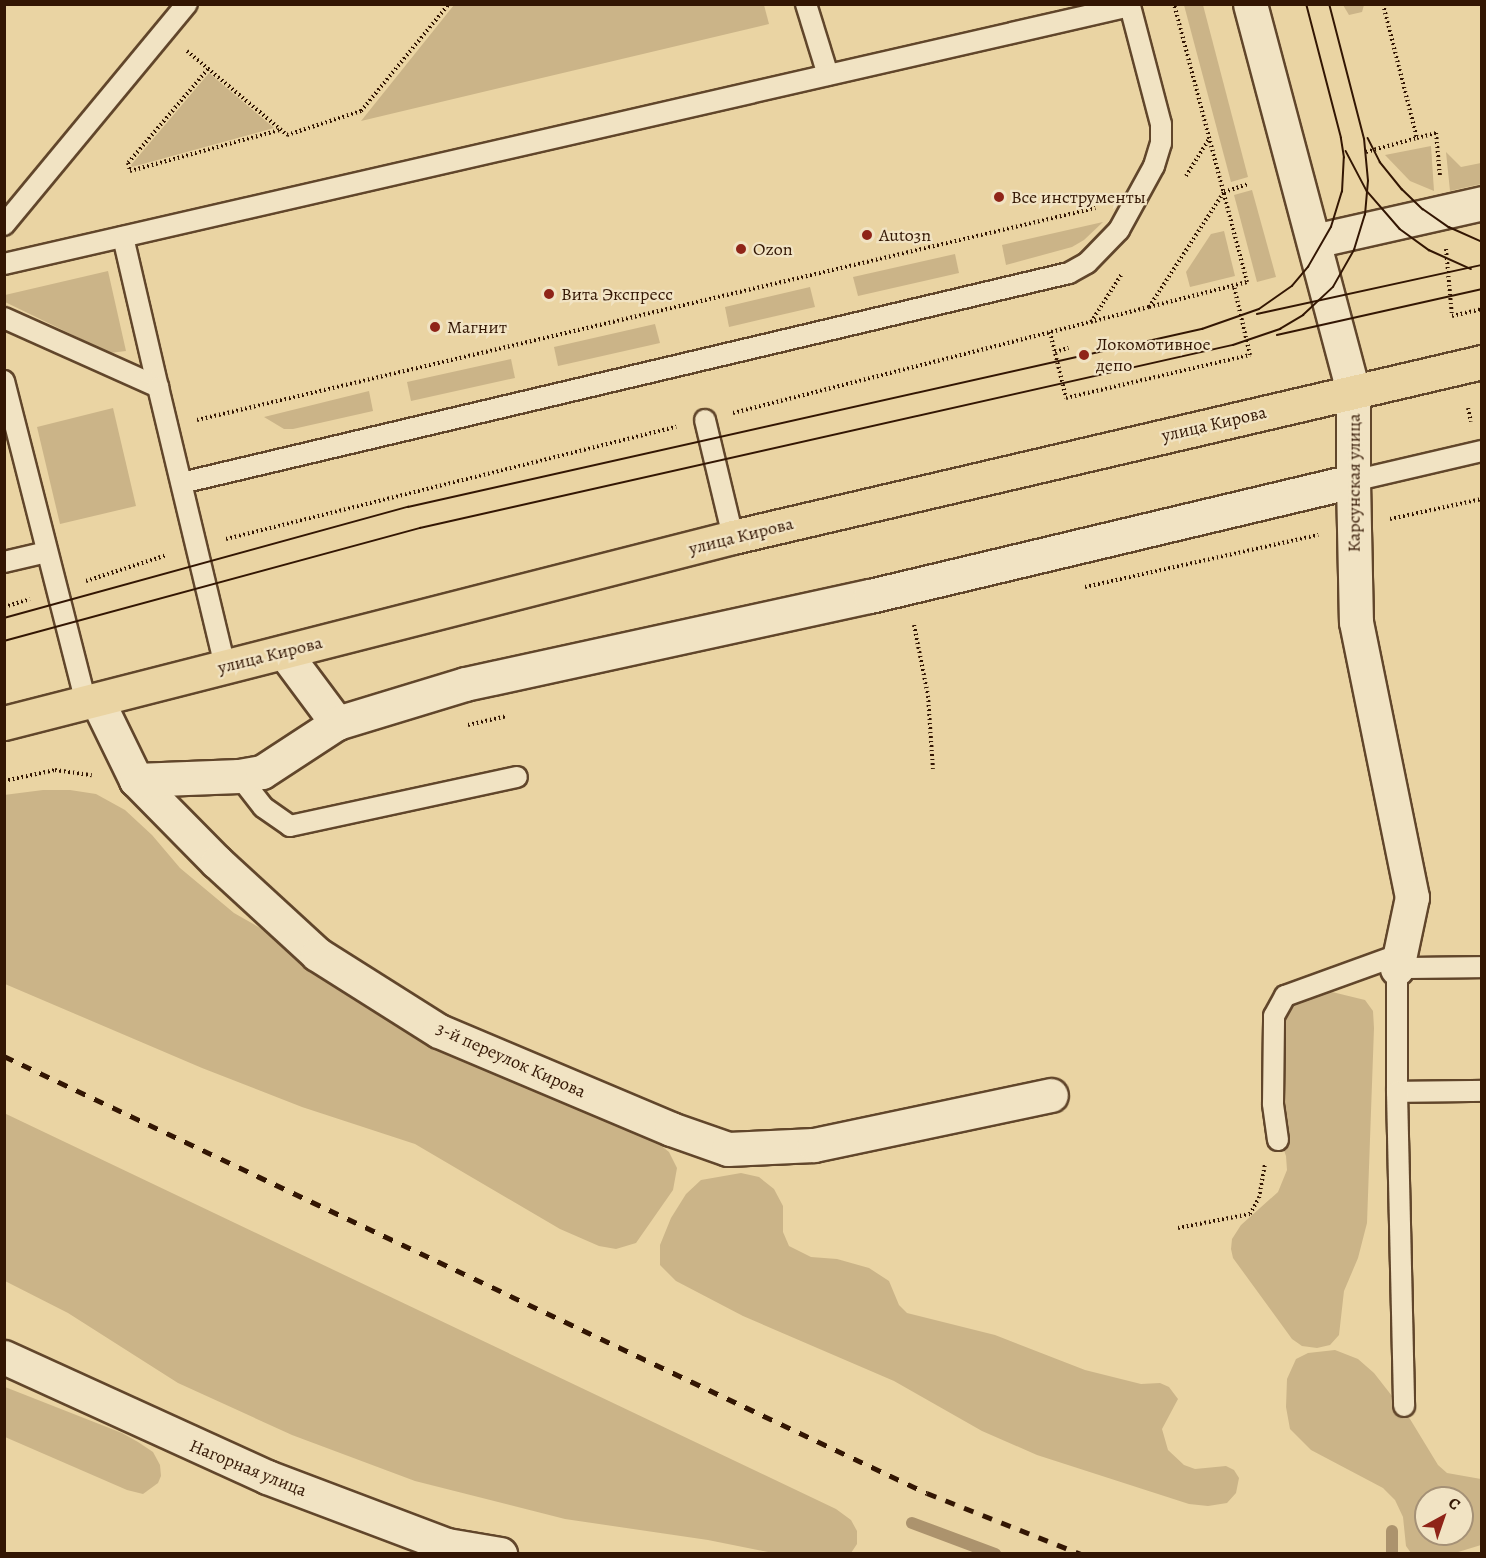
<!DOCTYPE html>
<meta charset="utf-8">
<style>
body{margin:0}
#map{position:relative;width:1486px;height:1558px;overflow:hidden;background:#ead4a3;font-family:Alegreya,serif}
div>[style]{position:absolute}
.green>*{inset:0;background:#cbb488}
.stream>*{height:12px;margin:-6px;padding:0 6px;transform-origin:6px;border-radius:6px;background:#ac936d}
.path>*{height:4px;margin-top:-2px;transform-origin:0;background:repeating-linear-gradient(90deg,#331603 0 1.5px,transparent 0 4.5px)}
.roads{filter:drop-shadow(2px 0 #61462b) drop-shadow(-2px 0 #61462b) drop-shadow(0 2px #61462b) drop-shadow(0 -2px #61462b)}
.service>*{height:20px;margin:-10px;padding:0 10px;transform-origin:10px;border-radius:10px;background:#f1e3c3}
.minor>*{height:33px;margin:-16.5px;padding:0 16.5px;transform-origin:16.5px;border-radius:16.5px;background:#f1e3c3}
.tertiary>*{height:33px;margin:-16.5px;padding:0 16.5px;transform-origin:16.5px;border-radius:16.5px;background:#f1e3c3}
.primary>*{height:33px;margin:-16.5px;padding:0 16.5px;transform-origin:16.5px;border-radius:16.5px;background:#ead4a3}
.tram>*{height:1.5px;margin:-0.75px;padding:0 0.75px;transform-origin:0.75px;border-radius:0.75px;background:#331603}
.rail>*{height:4.5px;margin-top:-2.25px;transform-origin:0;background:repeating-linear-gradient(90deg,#331603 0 10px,transparent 0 20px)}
.dots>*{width:16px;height:16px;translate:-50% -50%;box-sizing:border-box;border:3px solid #f1e3c3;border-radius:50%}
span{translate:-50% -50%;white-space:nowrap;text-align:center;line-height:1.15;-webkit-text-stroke:4.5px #f1e3c3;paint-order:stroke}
.poi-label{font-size:18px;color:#331603}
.left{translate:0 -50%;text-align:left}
.street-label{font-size:18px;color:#331603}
.frame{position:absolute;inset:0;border:6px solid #331603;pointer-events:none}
.north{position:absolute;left:1414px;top:1486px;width:60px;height:60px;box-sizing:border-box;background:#f1e3c3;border:2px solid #a59176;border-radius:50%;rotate:40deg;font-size:16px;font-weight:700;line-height:24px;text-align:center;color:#331603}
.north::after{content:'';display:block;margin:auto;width:21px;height:27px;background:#8f2418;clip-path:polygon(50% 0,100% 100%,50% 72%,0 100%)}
</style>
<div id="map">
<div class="green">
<div style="clip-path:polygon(454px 5px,764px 5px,769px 24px,361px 121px)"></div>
<div style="clip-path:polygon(1184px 5px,1203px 5px,1248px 177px,1231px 182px)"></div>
<div style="clip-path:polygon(1343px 5px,1343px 4px,1364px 5px,1362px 12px,1349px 15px)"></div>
<div style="clip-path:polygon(209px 73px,274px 128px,132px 167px,131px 165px)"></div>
<div style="clip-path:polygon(1431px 146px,1434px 191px,1410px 181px,1385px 155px)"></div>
<div style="clip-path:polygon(1446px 152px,1461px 167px,1481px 163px,1481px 184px,1450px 191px)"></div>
<div style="clip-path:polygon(1252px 190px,1276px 277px,1257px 282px,1234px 195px)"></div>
<div style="clip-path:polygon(1103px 222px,1084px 240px,1072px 247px,1006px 265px,1002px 245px)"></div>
<div style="clip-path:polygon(1224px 231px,1235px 276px,1190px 287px,1186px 272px,1211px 234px)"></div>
<div style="clip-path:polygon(955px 254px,959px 273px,858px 296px,853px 277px)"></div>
<div style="clip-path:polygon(108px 271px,126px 351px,110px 353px,5px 302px,5px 295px)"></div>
<div style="clip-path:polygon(810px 287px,815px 307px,729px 327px,725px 307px)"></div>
<div style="clip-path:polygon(655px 324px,660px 343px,558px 366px,554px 347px)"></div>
<div style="clip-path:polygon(511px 359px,515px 378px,411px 401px,407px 382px)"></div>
<div style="clip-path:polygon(369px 391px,373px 411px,293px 429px,284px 429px,264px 417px)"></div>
<div style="clip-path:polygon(113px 408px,136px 506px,60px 524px,37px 427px)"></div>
<div style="clip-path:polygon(43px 790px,70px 790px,96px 794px,125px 810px,152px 835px,180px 868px,234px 913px,306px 954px,644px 1132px,669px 1152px,677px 1168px,673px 1190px,636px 1243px,616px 1249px,599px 1246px,560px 1229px,415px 1144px,302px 1107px,202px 1068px,5px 984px,4px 795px)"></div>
<div style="clip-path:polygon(1328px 991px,1365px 1000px,1373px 1011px,1374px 1028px,1367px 1223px,1358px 1258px,1344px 1291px,1339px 1335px,1330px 1345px,1317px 1348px,1302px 1346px,1292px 1339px,1233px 1258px,1231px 1249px,1232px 1239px,1241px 1225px,1278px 1192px,1287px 1170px,1286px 1156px,1277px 1130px,1283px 1006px)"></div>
<div style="clip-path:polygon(4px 1113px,836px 1509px,851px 1520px,857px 1531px,857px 1544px,851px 1553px,773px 1553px,708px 1540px,565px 1519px,415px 1481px,292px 1435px,178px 1383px,68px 1313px,5px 1281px)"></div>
<div style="clip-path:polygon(741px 1173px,759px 1177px,774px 1189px,783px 1206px,783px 1232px,789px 1246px,811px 1257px,837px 1259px,869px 1268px,889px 1281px,899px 1305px,907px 1313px,995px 1335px,1085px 1370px,1141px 1384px,1160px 1383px,1169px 1387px,1178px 1399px,1162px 1429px,1168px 1450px,1184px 1465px,1195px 1469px,1226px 1466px,1234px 1470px,1239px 1478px,1236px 1493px,1227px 1503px,1208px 1506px,1189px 1504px,1037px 1455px,982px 1431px,894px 1381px,743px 1316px,676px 1281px,660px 1265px,660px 1245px,671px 1218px,686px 1194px,701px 1180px)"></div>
<div style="clip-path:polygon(evenodd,1335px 1350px,1358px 1359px,1374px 1373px,1410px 1419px,1438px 1465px,1447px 1473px,1481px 1479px,1481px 1545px,1455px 1553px,1411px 1553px,1406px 1546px,1403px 1517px,1395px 1500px,1383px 1488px,1311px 1450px,1290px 1429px,1286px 1407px,1287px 1379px,1296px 1359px,1308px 1353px,1335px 1350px,1426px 1498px,1462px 1498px,1462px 1534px,1426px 1534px,1426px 1498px)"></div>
<div style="clip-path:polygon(5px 1387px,122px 1433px,138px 1442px,153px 1452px,160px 1465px,161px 1476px,158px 1483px,143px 1494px,127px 1490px,5px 1437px)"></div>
</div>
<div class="stream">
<div style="left:912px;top:1523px;width:89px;rotate:20.5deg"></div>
<div style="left:1392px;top:1531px;width:23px;rotate:90deg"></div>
</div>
<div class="path">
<div style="left:1383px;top:4px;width:138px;rotate:75.8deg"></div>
<div style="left:1417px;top:138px;width:20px;rotate:-15deg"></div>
<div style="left:1436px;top:133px;width:43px;rotate:84.7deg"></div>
<div style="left:187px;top:51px;width:131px;rotate:40deg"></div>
<div style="left:287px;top:135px;width:78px;rotate:-18deg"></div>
<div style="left:361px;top:111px;width:139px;rotate:-50.6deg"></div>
<div style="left:208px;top:69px;width:123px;rotate:130.4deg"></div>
<div style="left:128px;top:163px;width:8px;rotate:76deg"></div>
<div style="left:130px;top:171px;width:156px;rotate:-15.3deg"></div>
<div style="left:1366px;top:152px;width:53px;rotate:-15.4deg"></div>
<div style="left:1186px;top:176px;width:44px;rotate:-58.1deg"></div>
<div style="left:1446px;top:249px;width:67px;rotate:84.9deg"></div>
<div style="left:1452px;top:316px;width:31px;rotate:-13deg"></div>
<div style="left:1149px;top:307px;width:101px;rotate:-14.3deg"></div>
<div style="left:1247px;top:282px;width:287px;rotate:-104.7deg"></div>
<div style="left:1091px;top:322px;width:56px;rotate:-57.4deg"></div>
<div style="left:1050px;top:332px;width:68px;rotate:76.4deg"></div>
<div style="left:1066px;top:398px;width:189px;rotate:-13.2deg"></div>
<div style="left:1250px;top:355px;width:71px;rotate:-103.1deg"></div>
<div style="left:1055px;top:352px;width:14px;rotate:-17deg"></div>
<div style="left:1468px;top:408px;width:14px;rotate:78deg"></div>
<div style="left:733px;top:413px;width:429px;rotate:-14.3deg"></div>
<div style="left:1149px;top:307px;width:137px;rotate:-56.9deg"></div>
<div style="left:1224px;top:192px;width:26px;rotate:-18deg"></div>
<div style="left:197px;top:420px;width:923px;rotate:-13.28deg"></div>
<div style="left:1390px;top:519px;width:94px;rotate:-12.3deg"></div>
<div style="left:226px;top:539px;width:464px;rotate:-14deg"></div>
<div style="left:86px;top:581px;width:85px;rotate:-17.8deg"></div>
<div style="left:1085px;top:587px;width:239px;rotate:-12.6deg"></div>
<div style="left:4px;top:607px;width:27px;rotate:-17deg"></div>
<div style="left:914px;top:625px;width:72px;rotate:78.8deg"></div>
<div style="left:928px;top:696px;width:73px;rotate:86.1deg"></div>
<div style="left:468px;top:725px;width:40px;rotate:-13deg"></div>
<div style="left:4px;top:781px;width:52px;rotate:-12.2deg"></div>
<div style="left:55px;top:770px;width:37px;rotate:8deg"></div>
<div style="left:1178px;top:1228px;width:73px;rotate:-11deg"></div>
<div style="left:1250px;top:1214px;width:18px;rotate:-61deg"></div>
<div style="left:1259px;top:1198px;width:34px;rotate:-80deg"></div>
</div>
<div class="roads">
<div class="service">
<div style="left:806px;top:4px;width:74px;rotate:72.8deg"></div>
<div style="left:4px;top:225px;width:287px;rotate:-50.4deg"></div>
<div style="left:123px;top:237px;width:154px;rotate:76.9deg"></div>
<div style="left:4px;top:264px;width:1155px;rotate:-12.91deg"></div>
<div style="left:1130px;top:6px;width:122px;rotate:75.3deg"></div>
<div style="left:1161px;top:124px;width:19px;rotate:90deg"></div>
<div style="left:1161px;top:143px;width:24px;rotate:107deg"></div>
<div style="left:1154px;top:166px;width:73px;rotate:118.7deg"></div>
<div style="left:1119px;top:230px;width:46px;rotate:134.1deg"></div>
<div style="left:1087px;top:263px;width:21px;rotate:151deg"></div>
<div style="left:1069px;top:273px;width:912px;rotate:166.69deg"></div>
<div style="left:4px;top:318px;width:169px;rotate:24.1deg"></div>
<div style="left:158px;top:387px;width:288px;rotate:76.5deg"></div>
<div style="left:4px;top:381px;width:332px;rotate:75.7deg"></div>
<div style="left:705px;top:420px;width:120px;rotate:76.5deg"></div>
<div style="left:1353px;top:481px;width:132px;rotate:-13.1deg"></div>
<div style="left:4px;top:562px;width:44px;rotate:-13.1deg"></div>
<div style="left:239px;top:776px;width:39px;rotate:52deg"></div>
<div style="left:263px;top:807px;width:33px;rotate:35deg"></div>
<div style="left:290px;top:826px;width:232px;rotate:-12.2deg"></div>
<div style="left:1482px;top:967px;width:85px;rotate:179.3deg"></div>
<div style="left:1397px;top:968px;width:124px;rotate:90deg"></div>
<div style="left:1397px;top:1092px;width:85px;rotate:-0.7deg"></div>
<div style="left:1397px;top:1092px;width:314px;rotate:88.7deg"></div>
<div style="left:1278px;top:1140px;width:37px;rotate:-98deg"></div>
<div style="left:1273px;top:1103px;width:87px;rotate:-89.3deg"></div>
<div style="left:1274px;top:1016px;width:23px;rotate:-61deg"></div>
<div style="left:1285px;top:996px;width:120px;rotate:-19.9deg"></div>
</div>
<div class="minor">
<div style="left:1314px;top:241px;width:172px;rotate:-12.7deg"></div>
<div style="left:1353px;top:481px;width:141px;rotate:88.8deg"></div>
<div style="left:1356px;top:622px;width:281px;rotate:78.5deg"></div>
<div style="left:1412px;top:897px;width:73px;rotate:101.9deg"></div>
<div style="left:136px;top:780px;width:115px;rotate:45.4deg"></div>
<div style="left:217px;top:862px;width:136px;rotate:42.6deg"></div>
<div style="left:317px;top:954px;width:144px;rotate:32.3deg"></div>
<div style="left:439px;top:1031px;width:252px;rotate:22.9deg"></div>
<div style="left:671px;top:1129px;width:60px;rotate:19.3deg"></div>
<div style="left:728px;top:1149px;width:86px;rotate:-2.7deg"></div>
<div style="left:814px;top:1145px;width:242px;rotate:-11.9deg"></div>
<div style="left:4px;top:1357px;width:289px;rotate:24.5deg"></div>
<div style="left:267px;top:1477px;width:192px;rotate:20.7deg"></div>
<div style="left:447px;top:1545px;width:54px;rotate:9.6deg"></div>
</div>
<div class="tertiary">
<div style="left:284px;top:652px;width:89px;rotate:53.3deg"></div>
<div style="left:97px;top:700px;width:89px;rotate:64deg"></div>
<div style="left:136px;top:780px;width:103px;rotate:-2.2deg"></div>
<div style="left:239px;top:776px;width:23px;rotate:-10deg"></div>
<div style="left:262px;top:772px;width:90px;rotate:-33.2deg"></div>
<div style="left:337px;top:723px;width:134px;rotate:-16.9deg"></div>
<div style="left:465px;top:684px;width:414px;rotate:-12.3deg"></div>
<div style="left:870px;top:596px;width:497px;rotate:-13.4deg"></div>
<div style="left:1353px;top:481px;width:90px;rotate:-90deg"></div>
<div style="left:1353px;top:391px;width:400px;rotate:-104.9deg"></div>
</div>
<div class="primary">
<div style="left:4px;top:723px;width:752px;rotate:-14.31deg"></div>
<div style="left:733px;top:537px;width:769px;rotate:-13.15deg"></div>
</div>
</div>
<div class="tram">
<div style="left:1368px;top:138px;width:27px;rotate:63deg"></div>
<div style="left:1380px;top:162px;width:35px;rotate:51deg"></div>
<div style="left:1402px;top:189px;width:29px;rotate:44deg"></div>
<div style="left:1423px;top:209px;width:32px;rotate:35deg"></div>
<div style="left:1449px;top:227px;width:36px;rotate:24deg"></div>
<div style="left:1346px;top:151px;width:45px;rotate:62.3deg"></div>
<div style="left:1367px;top:191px;width:50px;rotate:49deg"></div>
<div style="left:1400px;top:229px;width:36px;rotate:36deg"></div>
<div style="left:1429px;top:250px;width:46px;rotate:24.3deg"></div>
<div style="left:1257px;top:314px;width:230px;rotate:-12.3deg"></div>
<div style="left:1277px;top:335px;width:210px;rotate:-12.6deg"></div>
<div style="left:4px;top:618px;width:419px;rotate:-15.4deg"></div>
<div style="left:408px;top:507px;width:814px;rotate:-12.64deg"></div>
<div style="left:1202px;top:329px;width:60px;rotate:-19.3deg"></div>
<div style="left:1259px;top:309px;width:40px;rotate:-34.9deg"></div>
<div style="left:1292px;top:286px;width:25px;rotate:-50deg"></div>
<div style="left:1308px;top:267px;width:46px;rotate:-60.1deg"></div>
<div style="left:1331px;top:227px;width:37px;rotate:-73deg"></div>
<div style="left:1342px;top:192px;width:34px;rotate:-87deg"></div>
<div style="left:1344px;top:158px;width:20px;rotate:-99deg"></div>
<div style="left:1341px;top:138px;width:138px;rotate:-104.6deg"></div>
<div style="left:4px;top:641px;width:431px;rotate:-15.2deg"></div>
<div style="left:420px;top:528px;width:833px;rotate:-12.69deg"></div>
<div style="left:1233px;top:345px;width:50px;rotate:-18.8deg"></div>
<div style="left:1280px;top:329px;width:27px;rotate:-31deg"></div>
<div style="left:1303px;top:315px;width:41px;rotate:-43deg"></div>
<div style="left:1333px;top:287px;width:43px;rotate:-60.4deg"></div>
<div style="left:1354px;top:250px;width:37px;rotate:-73deg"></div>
<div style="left:1365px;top:215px;width:34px;rotate:-85deg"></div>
<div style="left:1368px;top:181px;width:42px;rotate:-95.4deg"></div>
<div style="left:1364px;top:139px;width:139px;rotate:-104.5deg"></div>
</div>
<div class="rail">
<div style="left:4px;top:1056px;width:1021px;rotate:25.34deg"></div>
<div style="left:927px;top:1493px;width:166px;rotate:21.6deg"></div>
</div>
<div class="dots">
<div style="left:999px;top:197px;background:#8f2418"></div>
<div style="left:867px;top:235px;background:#8f2418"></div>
<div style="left:741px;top:249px;background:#8f2418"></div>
<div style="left:549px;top:294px;background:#8f2418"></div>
<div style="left:435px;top:327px;background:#8f2418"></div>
<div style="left:1084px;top:355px;background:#8f2418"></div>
</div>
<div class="poi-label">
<span class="left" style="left:1011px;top:197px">Все инструменты</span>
<span class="left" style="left:879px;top:235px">Auto3n</span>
<span class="left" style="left:753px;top:249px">Ozon</span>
<span class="left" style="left:561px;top:294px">Вита Экспресс</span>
<span class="left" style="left:447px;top:327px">Магнит</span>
<span class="left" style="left:1096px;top:355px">Локомотивное<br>депо</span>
</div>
<div class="street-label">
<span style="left:1214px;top:424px;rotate:-13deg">улица Кирова</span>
<span style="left:1354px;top:483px;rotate:-90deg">Карсунская улица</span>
<span style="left:741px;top:536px;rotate:-14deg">улица Кирова</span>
<span style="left:270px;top:655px;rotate:-14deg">улица Кирова</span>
<span style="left:511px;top:1060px;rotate:24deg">3-й переулок Кирова</span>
<span style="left:248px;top:1468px;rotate:22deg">Нагорная улица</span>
</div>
<div class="frame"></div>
<div class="north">С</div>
</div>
